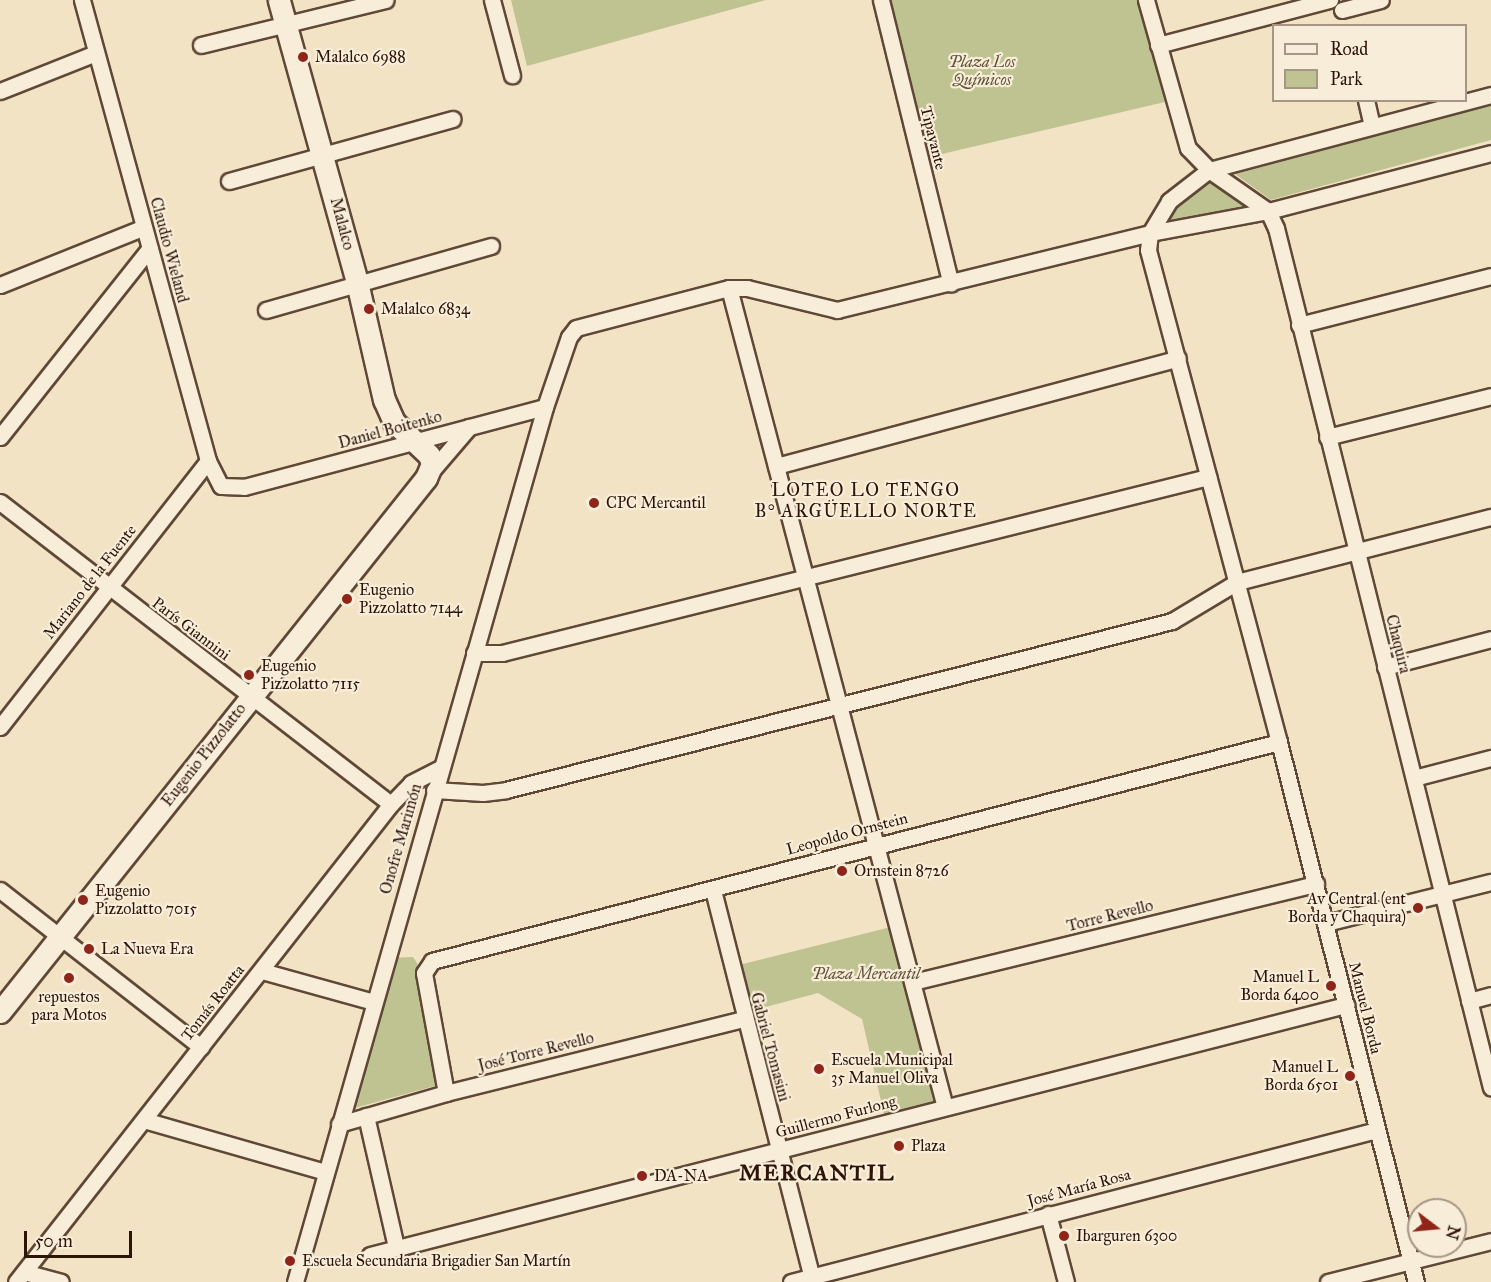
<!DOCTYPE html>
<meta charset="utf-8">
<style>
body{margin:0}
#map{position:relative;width:1491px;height:1282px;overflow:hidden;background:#f3e3c5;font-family:"IM FELL Great Primer",serif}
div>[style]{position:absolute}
.green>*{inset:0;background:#bfc392}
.roads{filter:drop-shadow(2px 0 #5f4836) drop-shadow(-2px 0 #5f4836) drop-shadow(0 2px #5f4836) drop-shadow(0 -2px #5f4836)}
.street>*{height:15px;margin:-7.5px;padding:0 7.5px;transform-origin:7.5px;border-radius:7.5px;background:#f7edd9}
.secondary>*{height:21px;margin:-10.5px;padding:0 10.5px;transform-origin:10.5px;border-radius:10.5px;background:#f7edd9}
.dots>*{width:16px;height:16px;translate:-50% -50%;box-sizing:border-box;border:3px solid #f7edd9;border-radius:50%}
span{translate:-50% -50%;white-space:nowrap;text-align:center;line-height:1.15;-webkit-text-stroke:4.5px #f7edd9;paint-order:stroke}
.poi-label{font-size:16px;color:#2e1407}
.left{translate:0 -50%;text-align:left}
.right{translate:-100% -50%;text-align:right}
.park-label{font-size:16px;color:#615138;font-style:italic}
.street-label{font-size:16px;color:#2e1407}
.neighbourhood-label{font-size:18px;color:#2e1407;letter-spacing:1.5px}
.district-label{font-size:22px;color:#2e1407;font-weight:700;letter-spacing:1.5px}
.legend{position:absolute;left:1272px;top:24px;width:195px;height:78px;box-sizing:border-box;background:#f7edd9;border:2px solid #a79685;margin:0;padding:8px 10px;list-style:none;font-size:18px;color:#2e1407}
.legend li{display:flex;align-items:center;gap:12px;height:30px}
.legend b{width:30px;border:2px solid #a79685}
.north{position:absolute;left:1407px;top:1198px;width:60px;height:60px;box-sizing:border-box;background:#f7edd9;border:2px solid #a79685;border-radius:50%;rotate:106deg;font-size:16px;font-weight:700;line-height:24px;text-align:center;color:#2e1407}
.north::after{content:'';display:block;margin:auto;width:21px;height:27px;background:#8f2418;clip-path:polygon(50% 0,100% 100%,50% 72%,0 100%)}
.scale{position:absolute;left:24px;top:1231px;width:108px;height:27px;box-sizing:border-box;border:3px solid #2e1407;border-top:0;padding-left:8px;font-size:18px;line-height:21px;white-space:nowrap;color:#2e1407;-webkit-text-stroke:4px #f7edd9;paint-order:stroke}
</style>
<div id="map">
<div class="green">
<div style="clip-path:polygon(511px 0,766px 0,527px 66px)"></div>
<div style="clip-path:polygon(889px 0,1140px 0,1165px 102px,929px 157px)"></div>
<div style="clip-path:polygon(1491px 105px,1491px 140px,1271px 200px,1235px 174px)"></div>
<div style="clip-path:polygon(1209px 174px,1256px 207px,1159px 222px,1172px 204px)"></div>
<div style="clip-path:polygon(895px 926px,940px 1104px,885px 1118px,862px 1019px,818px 993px,751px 1011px,739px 965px)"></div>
<div style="clip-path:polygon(413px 957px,417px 963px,438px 1085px,344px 1111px,386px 958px)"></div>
</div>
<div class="roads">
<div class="street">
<div style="left:82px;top:0;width:478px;rotate:74.7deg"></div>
<div style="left:208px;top:461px;width:28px;rotate:63deg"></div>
<div style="left:221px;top:486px;width:23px;rotate:2deg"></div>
<div style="left:244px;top:487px;width:311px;rotate:-14.9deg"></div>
<div style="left:492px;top:0;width:78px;rotate:75.1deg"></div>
<div style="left:881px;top:0;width:292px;rotate:76.2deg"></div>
<div style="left:1146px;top:0;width:154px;rotate:74.2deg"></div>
<div style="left:1188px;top:148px;width:30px;rotate:46deg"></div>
<div style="left:1209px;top:170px;width:72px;rotate:34.8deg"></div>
<div style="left:1268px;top:211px;width:19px;rotate:65deg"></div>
<div style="left:1276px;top:228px;width:886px;rotate:75.96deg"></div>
<div style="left:1342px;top:10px;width:40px;rotate:-14.4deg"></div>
<div style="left:201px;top:45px;width:190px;rotate:-13.7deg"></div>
<div style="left:1158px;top:45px;width:178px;rotate:-14.7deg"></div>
<div style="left:0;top:91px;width:103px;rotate:-21.6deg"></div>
<div style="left:1366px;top:100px;width:26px;rotate:77deg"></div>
<div style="left:229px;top:181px;width:232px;rotate:-15.5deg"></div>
<div style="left:0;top:285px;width:155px;rotate:-21.9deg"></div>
<div style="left:729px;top:288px;width:847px;rotate:75.23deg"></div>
<div style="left:266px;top:310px;width:234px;rotate:-15.9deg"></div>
<div style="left:1299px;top:325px;width:198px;rotate:-14.3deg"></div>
<div style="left:0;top:437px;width:241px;rotate:-51.6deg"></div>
<div style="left:1327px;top:437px;width:169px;rotate:-14deg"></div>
<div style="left:776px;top:466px;width:416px;rotate:-15deg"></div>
<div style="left:429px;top:474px;width:62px;rotate:-49.6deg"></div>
<div style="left:0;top:502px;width:494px;rotate:37.7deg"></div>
<div style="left:474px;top:653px;width:28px"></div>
<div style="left:502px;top:653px;width:728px;rotate:-14deg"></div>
<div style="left:1385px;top:667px;width:110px;rotate:-14.8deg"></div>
<div style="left:0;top:727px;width:338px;rotate:-52deg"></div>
<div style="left:1414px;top:778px;width:80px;rotate:-14.6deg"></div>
<div style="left:434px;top:790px;width:49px;rotate:3.5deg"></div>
<div style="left:483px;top:793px;width:23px;rotate:-7deg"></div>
<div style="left:506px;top:790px;width:687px;rotate:-14.24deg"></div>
<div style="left:1172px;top:621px;width:76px;rotate:-31deg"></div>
<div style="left:1237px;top:582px;width:262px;rotate:-14.4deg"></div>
<div style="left:0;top:890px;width:255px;rotate:38deg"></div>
<div style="left:713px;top:890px;width:405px;rotate:75.7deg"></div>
<div style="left:1326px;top:923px;width:170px;rotate:-14deg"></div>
<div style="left:262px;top:971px;width:116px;rotate:15.5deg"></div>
<div style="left:913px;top:982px;width:415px;rotate:-13.7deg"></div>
<div style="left:1469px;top:1001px;width:23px;rotate:-15deg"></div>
<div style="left:446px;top:1093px;width:122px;rotate:-100.4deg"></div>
<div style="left:424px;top:973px;width:14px;rotate:-56deg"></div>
<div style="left:432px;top:961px;width:875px;rotate:-14.5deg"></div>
<div style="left:366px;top:1116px;width:134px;rotate:77.1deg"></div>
<div style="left:144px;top:1120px;width:188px;rotate:16deg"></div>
<div style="left:339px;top:1124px;width:111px;rotate:-16.2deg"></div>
<div style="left:446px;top:1093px;width:306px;rotate:-14deg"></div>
<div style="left:1048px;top:1214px;width:70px;rotate:75.2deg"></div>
<div style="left:370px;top:1255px;width:1008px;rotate:-14.37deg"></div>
<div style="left:24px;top:1272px;width:38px;rotate:15deg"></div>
<div style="left:16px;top:1282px;width:608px;rotate:-51.89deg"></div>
<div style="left:391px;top:804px;width:29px;rotate:-46deg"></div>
<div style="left:411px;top:783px;width:33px;rotate:-27deg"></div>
<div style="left:295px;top:1282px;width:910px;rotate:-74.05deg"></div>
<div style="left:545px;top:407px;width:74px;rotate:-71.1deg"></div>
<div style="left:569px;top:337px;width:11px;rotate:-52deg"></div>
<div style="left:576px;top:328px;width:158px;rotate:-14.7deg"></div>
<div style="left:729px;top:288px;width:18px"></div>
<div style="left:747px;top:288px;width:93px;rotate:13.7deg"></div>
<div style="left:837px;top:310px;width:322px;rotate:-13.8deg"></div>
<div style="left:1150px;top:233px;width:120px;rotate:-10.6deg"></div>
<div style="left:1268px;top:211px;width:230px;rotate:-14.6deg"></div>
<div style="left:791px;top:1282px;width:605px;rotate:-14.54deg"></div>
<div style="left:1328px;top:1282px;width:168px;rotate:-14.1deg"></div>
<div style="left:1416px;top:1282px;width:557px;rotate:-104.24deg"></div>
<div style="left:1279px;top:742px;width:509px;rotate:-104.91deg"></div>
<div style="left:1148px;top:250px;width:17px;rotate:-83deg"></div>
<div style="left:1150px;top:233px;width:37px;rotate:-59deg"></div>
<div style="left:1169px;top:201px;width:51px;rotate:-37.8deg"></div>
<div style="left:1209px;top:170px;width:292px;rotate:-14.9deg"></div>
</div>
<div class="secondary">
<div style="left:0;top:1012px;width:683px;rotate:-51.42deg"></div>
<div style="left:426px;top:478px;width:15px;rotate:-67deg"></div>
<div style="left:432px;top:464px;width:9px;rotate:-108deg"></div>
<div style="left:429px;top:455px;width:48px;rotate:-136.7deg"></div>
<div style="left:394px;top:422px;width:24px;rotate:-114deg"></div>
<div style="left:384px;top:400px;width:121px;rotate:-102.9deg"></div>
<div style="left:357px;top:282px;width:293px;rotate:-105.5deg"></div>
</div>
</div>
<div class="dots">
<div style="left:303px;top:57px;background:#8f2418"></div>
<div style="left:369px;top:309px;background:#8f2418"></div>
<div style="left:594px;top:503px;background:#8f2418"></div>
<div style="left:347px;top:599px;background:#8f2418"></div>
<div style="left:249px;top:675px;background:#8f2418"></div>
<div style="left:842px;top:871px;background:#8f2418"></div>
<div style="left:83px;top:900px;background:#8f2418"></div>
<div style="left:1418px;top:908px;background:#8f2418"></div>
<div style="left:89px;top:949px;background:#8f2418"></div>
<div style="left:69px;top:978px;background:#8f2418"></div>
<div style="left:1331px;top:986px;background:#8f2418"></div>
<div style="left:819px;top:1069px;background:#8f2418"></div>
<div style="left:1350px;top:1076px;background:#8f2418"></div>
<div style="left:899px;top:1146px;background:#8f2418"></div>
<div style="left:642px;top:1176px;background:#8f2418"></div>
<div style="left:1064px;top:1236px;background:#8f2418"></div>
<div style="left:290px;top:1261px;background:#8f2418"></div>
</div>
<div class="poi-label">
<span class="left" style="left:315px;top:57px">Malalco 6988</span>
<span class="left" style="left:381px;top:309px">Malalco 6834</span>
<span class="left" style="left:606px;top:503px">CPC Mercantil</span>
<span class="left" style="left:359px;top:599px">Eugenio<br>Pizzolatto 7144</span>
<span class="left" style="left:261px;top:675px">Eugenio<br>Pizzolatto 7115</span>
<span class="left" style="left:854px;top:871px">Ornstein 8726</span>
<span class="left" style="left:95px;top:900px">Eugenio<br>Pizzolatto 7015</span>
<span class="right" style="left:1406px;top:908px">Av Central (ent<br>Borda y Chaquira)</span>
<span class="left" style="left:101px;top:949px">La Nueva Era</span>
<span class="right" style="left:1319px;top:986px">Manuel L<br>Borda 6400</span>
<span style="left:69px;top:1006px">repuestos<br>para Motos</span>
<span class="left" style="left:831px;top:1069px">Escuela Municipal<br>35 Manuel Oliva</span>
<span class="right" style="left:1338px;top:1076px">Manuel L<br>Borda 6501</span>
<span class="left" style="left:911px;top:1146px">Plaza</span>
<span class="left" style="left:654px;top:1176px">DA-NA</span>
<span class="left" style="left:1076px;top:1236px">Ibarguren 6300</span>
<span class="left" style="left:302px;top:1261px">Escuela Secundaria Brigadier San Martín</span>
</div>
<div class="park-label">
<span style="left:982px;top:71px">Plaza Los<br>Químicos</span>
<span style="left:866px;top:974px">Plaza Mercantil</span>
</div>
<div class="street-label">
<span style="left:933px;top:138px;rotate:76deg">Tipayante</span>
<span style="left:342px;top:224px;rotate:75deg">Malalco</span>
<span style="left:169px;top:250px;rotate:75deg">Claudio Wieland</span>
<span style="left:390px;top:430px;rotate:-15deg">Daniel Boitenko</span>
<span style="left:90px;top:582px;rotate:-52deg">Mariano de la Fuente</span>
<span style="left:191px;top:629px;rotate:37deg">París Giannini</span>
<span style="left:1398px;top:644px;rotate:76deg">Chaquira</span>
<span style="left:204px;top:755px;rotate:-52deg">Eugenio Pizzolatto</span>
<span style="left:847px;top:834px;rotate:-15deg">Leopoldo Ornstein</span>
<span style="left:401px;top:839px;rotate:-74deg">Onofre Marimón</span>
<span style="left:1110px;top:916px;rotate:-14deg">Torre Revello</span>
<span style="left:213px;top:1003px;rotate:-52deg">Tomás Roatta</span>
<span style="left:1365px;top:1008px;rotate:76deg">Manuel Borda</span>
<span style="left:770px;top:1047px;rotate:75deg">Gabriel Tomasini</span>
<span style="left:536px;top:1052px;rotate:-14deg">José Torre Revello</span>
<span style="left:836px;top:1117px;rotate:-15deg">Guillermo Furlong</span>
<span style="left:1079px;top:1188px;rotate:-15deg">José María Rosa</span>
</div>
<div class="neighbourhood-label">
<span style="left:866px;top:501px">LOTEO LO TENGO<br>B° ARGÜELLO NORTE</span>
</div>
<div class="district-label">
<span style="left:817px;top:1173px">MERCANTIL</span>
</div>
<ul class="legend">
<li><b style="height:8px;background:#f7edd9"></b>Road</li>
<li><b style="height:16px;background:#bfc392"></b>Park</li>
</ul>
<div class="north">N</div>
<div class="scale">50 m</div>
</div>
